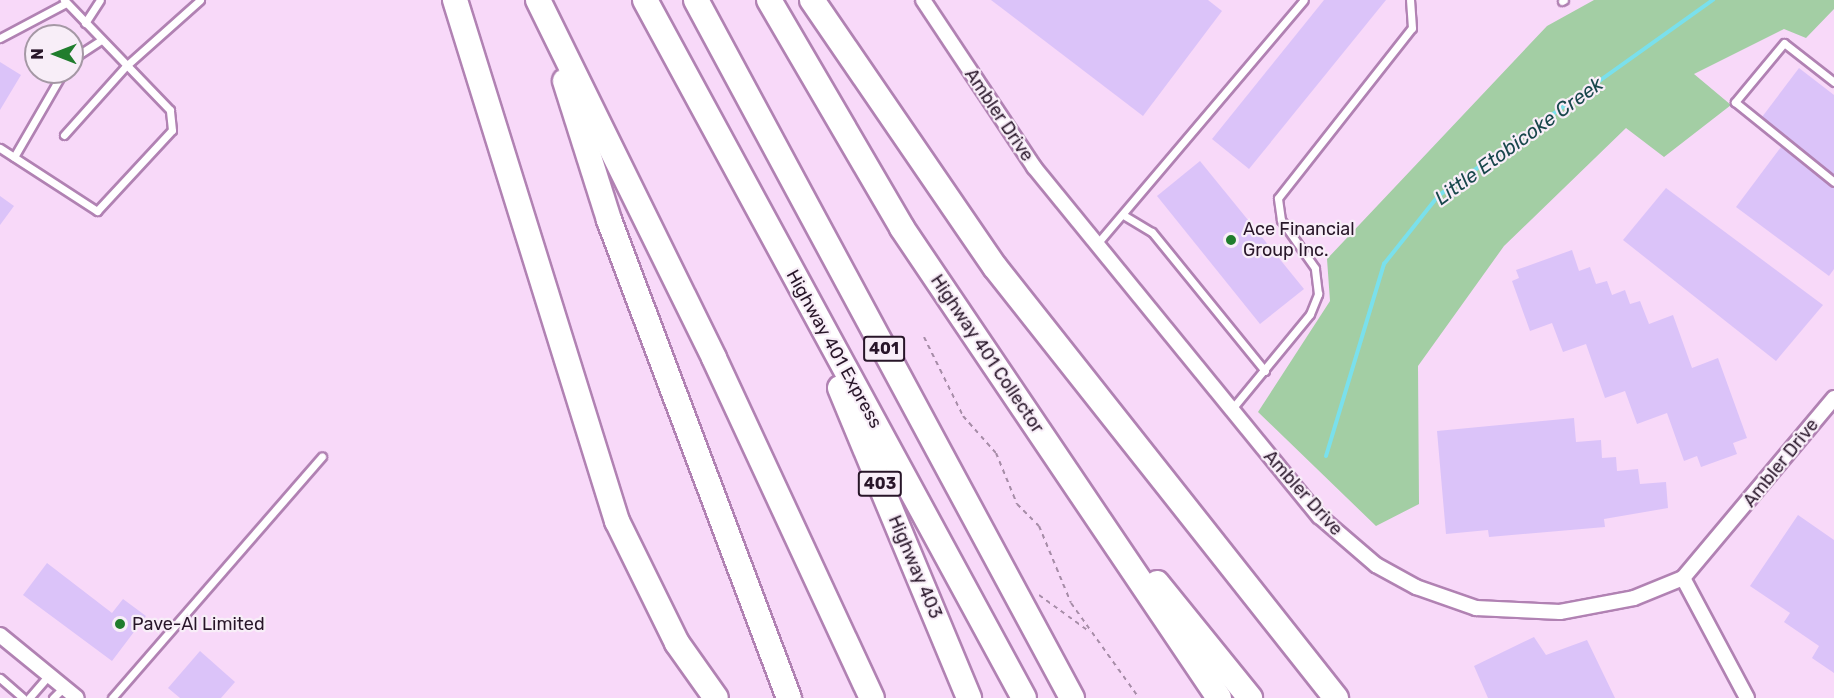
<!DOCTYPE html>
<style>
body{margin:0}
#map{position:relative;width:1834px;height:698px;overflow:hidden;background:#f8d9f9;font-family:Rubik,sans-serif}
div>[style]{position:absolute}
.green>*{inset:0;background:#a3cea4}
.stream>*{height:4px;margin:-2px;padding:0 2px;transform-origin:2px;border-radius:2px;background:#7ae0ec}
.building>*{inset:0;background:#dbc3f9}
.path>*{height:2px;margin-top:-1px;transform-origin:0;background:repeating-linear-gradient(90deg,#a68ca7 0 4.5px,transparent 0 9px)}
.roads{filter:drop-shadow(2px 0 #b182b3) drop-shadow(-2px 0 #b182b3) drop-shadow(0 2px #b182b3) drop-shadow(0 -2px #b182b3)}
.service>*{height:7px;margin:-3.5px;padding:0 3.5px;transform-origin:3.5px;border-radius:3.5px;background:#fff}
.minor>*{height:14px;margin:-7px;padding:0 7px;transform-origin:7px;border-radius:7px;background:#fff}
.motorway>*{height:24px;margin:-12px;padding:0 12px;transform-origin:12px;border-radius:12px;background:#fff}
.dots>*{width:16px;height:16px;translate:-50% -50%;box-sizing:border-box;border:3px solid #f8eef8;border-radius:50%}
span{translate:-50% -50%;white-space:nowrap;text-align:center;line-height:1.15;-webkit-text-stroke:4.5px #f8eef8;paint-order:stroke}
.shield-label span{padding:2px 4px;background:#f8eef8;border:2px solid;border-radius:4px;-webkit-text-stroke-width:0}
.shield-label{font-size:16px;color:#281629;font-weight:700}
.street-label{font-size:18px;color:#281629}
.poi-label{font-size:18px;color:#281629}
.left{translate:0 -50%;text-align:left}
.water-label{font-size:20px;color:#18474c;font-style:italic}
.north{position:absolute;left:24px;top:24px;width:60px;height:60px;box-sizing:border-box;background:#f8eef8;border:2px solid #a598a5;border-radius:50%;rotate:270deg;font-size:16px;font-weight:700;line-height:24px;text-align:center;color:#281629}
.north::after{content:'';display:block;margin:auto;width:21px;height:27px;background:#207d2d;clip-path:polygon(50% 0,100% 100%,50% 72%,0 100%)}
</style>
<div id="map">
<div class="green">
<div style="clip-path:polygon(1594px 0,1834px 0,1834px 9px,1806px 38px,1784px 29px,1694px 74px,1731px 105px,1664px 157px,1626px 128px,1504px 246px,1418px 366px,1419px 504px,1376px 526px,1258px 412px,1330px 301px,1327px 259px,1547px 26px)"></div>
</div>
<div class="stream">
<div style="left:1326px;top:456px;width:201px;rotate:-73.2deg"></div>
<div style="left:1384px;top:264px;width:87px;rotate:-51.5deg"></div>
<div style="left:1438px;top:196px;width:338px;rotate:-35.5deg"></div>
</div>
<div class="building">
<div style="clip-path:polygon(991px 0,1208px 0,1222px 11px,1143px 116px)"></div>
<div style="clip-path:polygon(1324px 0,1386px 0,1249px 169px,1212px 139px)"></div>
<div style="clip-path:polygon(0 62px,21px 75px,0 110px)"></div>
<div style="clip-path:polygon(1799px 68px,1834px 95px,1834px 175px,1762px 117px)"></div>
<div style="clip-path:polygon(1781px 147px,1834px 188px,1834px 269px,1829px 276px,1736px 207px)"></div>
<div style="clip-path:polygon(1200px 161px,1304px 289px,1260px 324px,1157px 196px)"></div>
<div style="clip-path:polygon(1666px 188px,1823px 305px,1776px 361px,1623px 240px)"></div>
<div style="clip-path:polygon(0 196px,14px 206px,0 225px)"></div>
<div style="clip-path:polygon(1572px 250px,1579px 271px,1590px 267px,1596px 284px,1607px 281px,1612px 295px,1625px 290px,1630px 304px,1640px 301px,1649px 324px,1673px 315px,1692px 368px,1718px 358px,1747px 438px,1733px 443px,1737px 454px,1701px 467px,1697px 456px,1684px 461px,1667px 413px,1637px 424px,1625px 391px,1605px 398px,1586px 344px,1563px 352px,1552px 323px,1530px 331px,1512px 281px,1519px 278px,1516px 270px)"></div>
<div style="clip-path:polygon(1574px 418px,1576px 442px,1601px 440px,1602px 458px,1616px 457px,1617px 471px,1638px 469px,1640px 484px,1666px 482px,1668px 508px,1604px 519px,1605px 527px,1489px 537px,1488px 530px,1446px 534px,1437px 431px)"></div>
<div style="clip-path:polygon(1798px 515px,1834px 540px,1834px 673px,1812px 658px,1819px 646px,1784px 622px,1790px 613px,1750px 586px)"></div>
<div style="clip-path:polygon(47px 563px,112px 613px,123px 599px,146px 616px,112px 661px,23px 595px)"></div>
<div style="clip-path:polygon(1534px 637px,1546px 655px,1587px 640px,1615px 698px,1488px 698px,1474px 666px)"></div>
<div style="clip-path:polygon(200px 651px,235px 682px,221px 698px,180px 698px,168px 688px)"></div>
</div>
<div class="path">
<div style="left:924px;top:337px;width:88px;rotate:63.7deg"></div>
<div style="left:963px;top:416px;width:50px;rotate:48.3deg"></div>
<div style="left:996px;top:453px;width:55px;rotate:67.6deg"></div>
<div style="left:1017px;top:504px;width:31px;rotate:45deg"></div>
<div style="left:1039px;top:526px;width:83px;rotate:67.4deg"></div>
<div style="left:1071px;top:603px;width:117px;rotate:54.4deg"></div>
<div style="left:1039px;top:595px;width:63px;rotate:36deg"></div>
</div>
<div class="roads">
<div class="service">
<div style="left:1562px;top:1px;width:2px;rotate:-27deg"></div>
<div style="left:85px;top:23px;width:27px;rotate:-57deg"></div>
<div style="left:0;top:38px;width:75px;rotate:-27.9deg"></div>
<div style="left:72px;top:59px;width:35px;rotate:-33deg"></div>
<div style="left:1834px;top:82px;width:63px;rotate:-142deg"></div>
<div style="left:1784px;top:43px;width:77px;rotate:129.7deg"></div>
<div style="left:1735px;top:102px;width:127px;rotate:38.9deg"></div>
<div style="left:64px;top:135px;width:93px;rotate:-48.1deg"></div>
<div style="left:126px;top:66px;width:99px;rotate:-41.7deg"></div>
<div style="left:0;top:148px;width:116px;rotate:33deg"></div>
<div style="left:97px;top:211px;width:110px;rotate:-47.2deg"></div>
<div style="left:172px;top:130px;width:20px;rotate:-96deg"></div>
<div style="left:170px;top:110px;width:153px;rotate:-133.9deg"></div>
<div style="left:14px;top:157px;width:98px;rotate:-60deg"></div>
<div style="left:1125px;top:216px;width:31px;rotate:31deg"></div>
<div style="left:1152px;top:232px;width:179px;rotate:50.9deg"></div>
<div style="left:1096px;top:245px;width:321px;rotate:-49.7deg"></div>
<div style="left:1231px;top:410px;width:124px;rotate:-50.5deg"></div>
<div style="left:1310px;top:314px;width:22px;rotate:-68deg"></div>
<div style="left:1318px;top:294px;width:26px;rotate:-97deg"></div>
<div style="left:1315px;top:268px;width:59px;rotate:-125.3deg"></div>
<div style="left:1281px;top:220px;width:22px;rotate:-98deg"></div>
<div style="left:1278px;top:198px;width:216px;rotate:-51.8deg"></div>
<div style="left:1412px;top:28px;width:28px;rotate:-94deg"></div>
<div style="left:0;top:678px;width:30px;rotate:41deg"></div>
<div style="left:29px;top:698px;width:30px;rotate:-49deg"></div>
<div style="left:53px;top:698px;width:16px;rotate:-45deg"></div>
<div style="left:112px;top:698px;width:320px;rotate:-49deg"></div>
</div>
<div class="minor">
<div style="left:923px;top:0;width:201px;rotate:56.4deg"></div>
<div style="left:1034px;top:167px;width:451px;rotate:50.8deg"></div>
<div style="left:1319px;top:516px;width:75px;rotate:40.7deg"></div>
<div style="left:1376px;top:565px;width:46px;rotate:28.8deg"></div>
<div style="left:1416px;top:587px;width:64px;rotate:19.3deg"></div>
<div style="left:1476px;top:608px;width:84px;rotate:2.7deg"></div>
<div style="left:1560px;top:612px;width:75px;rotate:-10.7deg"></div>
<div style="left:1634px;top:598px;width:53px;rotate:-22.2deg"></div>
<div style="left:1683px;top:578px;width:235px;rotate:-50deg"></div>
<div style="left:1683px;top:578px;width:136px;rotate:61.9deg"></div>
<div style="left:0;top:635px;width:99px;rotate:39.3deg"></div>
</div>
<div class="motorway">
<div style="left:455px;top:0;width:546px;rotate:72.73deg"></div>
<div style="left:617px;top:521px;width:136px;rotate:63.8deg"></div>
<div style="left:677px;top:643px;width:67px;rotate:54.7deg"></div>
<div style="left:538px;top:0;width:399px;rotate:63.8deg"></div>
<div style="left:714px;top:358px;width:375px;rotate:65.1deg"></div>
<div style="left:645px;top:0;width:794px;rotate:61.5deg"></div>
<div style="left:696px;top:0;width:793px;rotate:61.69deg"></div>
<div style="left:769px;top:0;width:264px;rotate:59.7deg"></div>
<div style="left:902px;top:228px;width:567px;rotate:56deg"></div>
<div style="left:812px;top:0;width:324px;rotate:55.6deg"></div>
<div style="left:995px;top:267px;width:550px;rotate:51.65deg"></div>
<div style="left:565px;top:81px;width:146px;rotate:72.4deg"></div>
<div style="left:609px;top:220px;width:511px;rotate:69.37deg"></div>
<div style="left:840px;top:388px;width:336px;rotate:67.4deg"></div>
<div style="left:1157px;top:583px;width:148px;rotate:51deg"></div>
</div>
</div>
<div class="dots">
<div style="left:1231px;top:240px;background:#207d2d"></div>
<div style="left:120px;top:624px;background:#207d2d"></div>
</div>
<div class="shield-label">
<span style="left:884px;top:349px">401</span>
<span style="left:880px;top:484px">403</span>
</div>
<div class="street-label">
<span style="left:999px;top:115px;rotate:56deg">Ambler Drive</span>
<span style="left:834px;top:349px;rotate:61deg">Highway 401 Express</span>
<span style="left:987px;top:354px;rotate:56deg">Highway 401 Collector</span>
<span style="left:1781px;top:463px;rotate:-51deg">Ambler Drive</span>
<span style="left:1303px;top:493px;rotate:48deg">Ambler Drive</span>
<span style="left:915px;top:567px;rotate:67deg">Highway 403</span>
</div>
<div class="poi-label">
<span class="left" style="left:1243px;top:240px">Ace Financial<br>Group Inc.</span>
<span class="left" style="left:132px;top:624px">Pave-Al Limited</span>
</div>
<div class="water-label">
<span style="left:1519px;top:141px;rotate:-36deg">Little Etobicoke Creek</span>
</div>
<div class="north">N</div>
</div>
